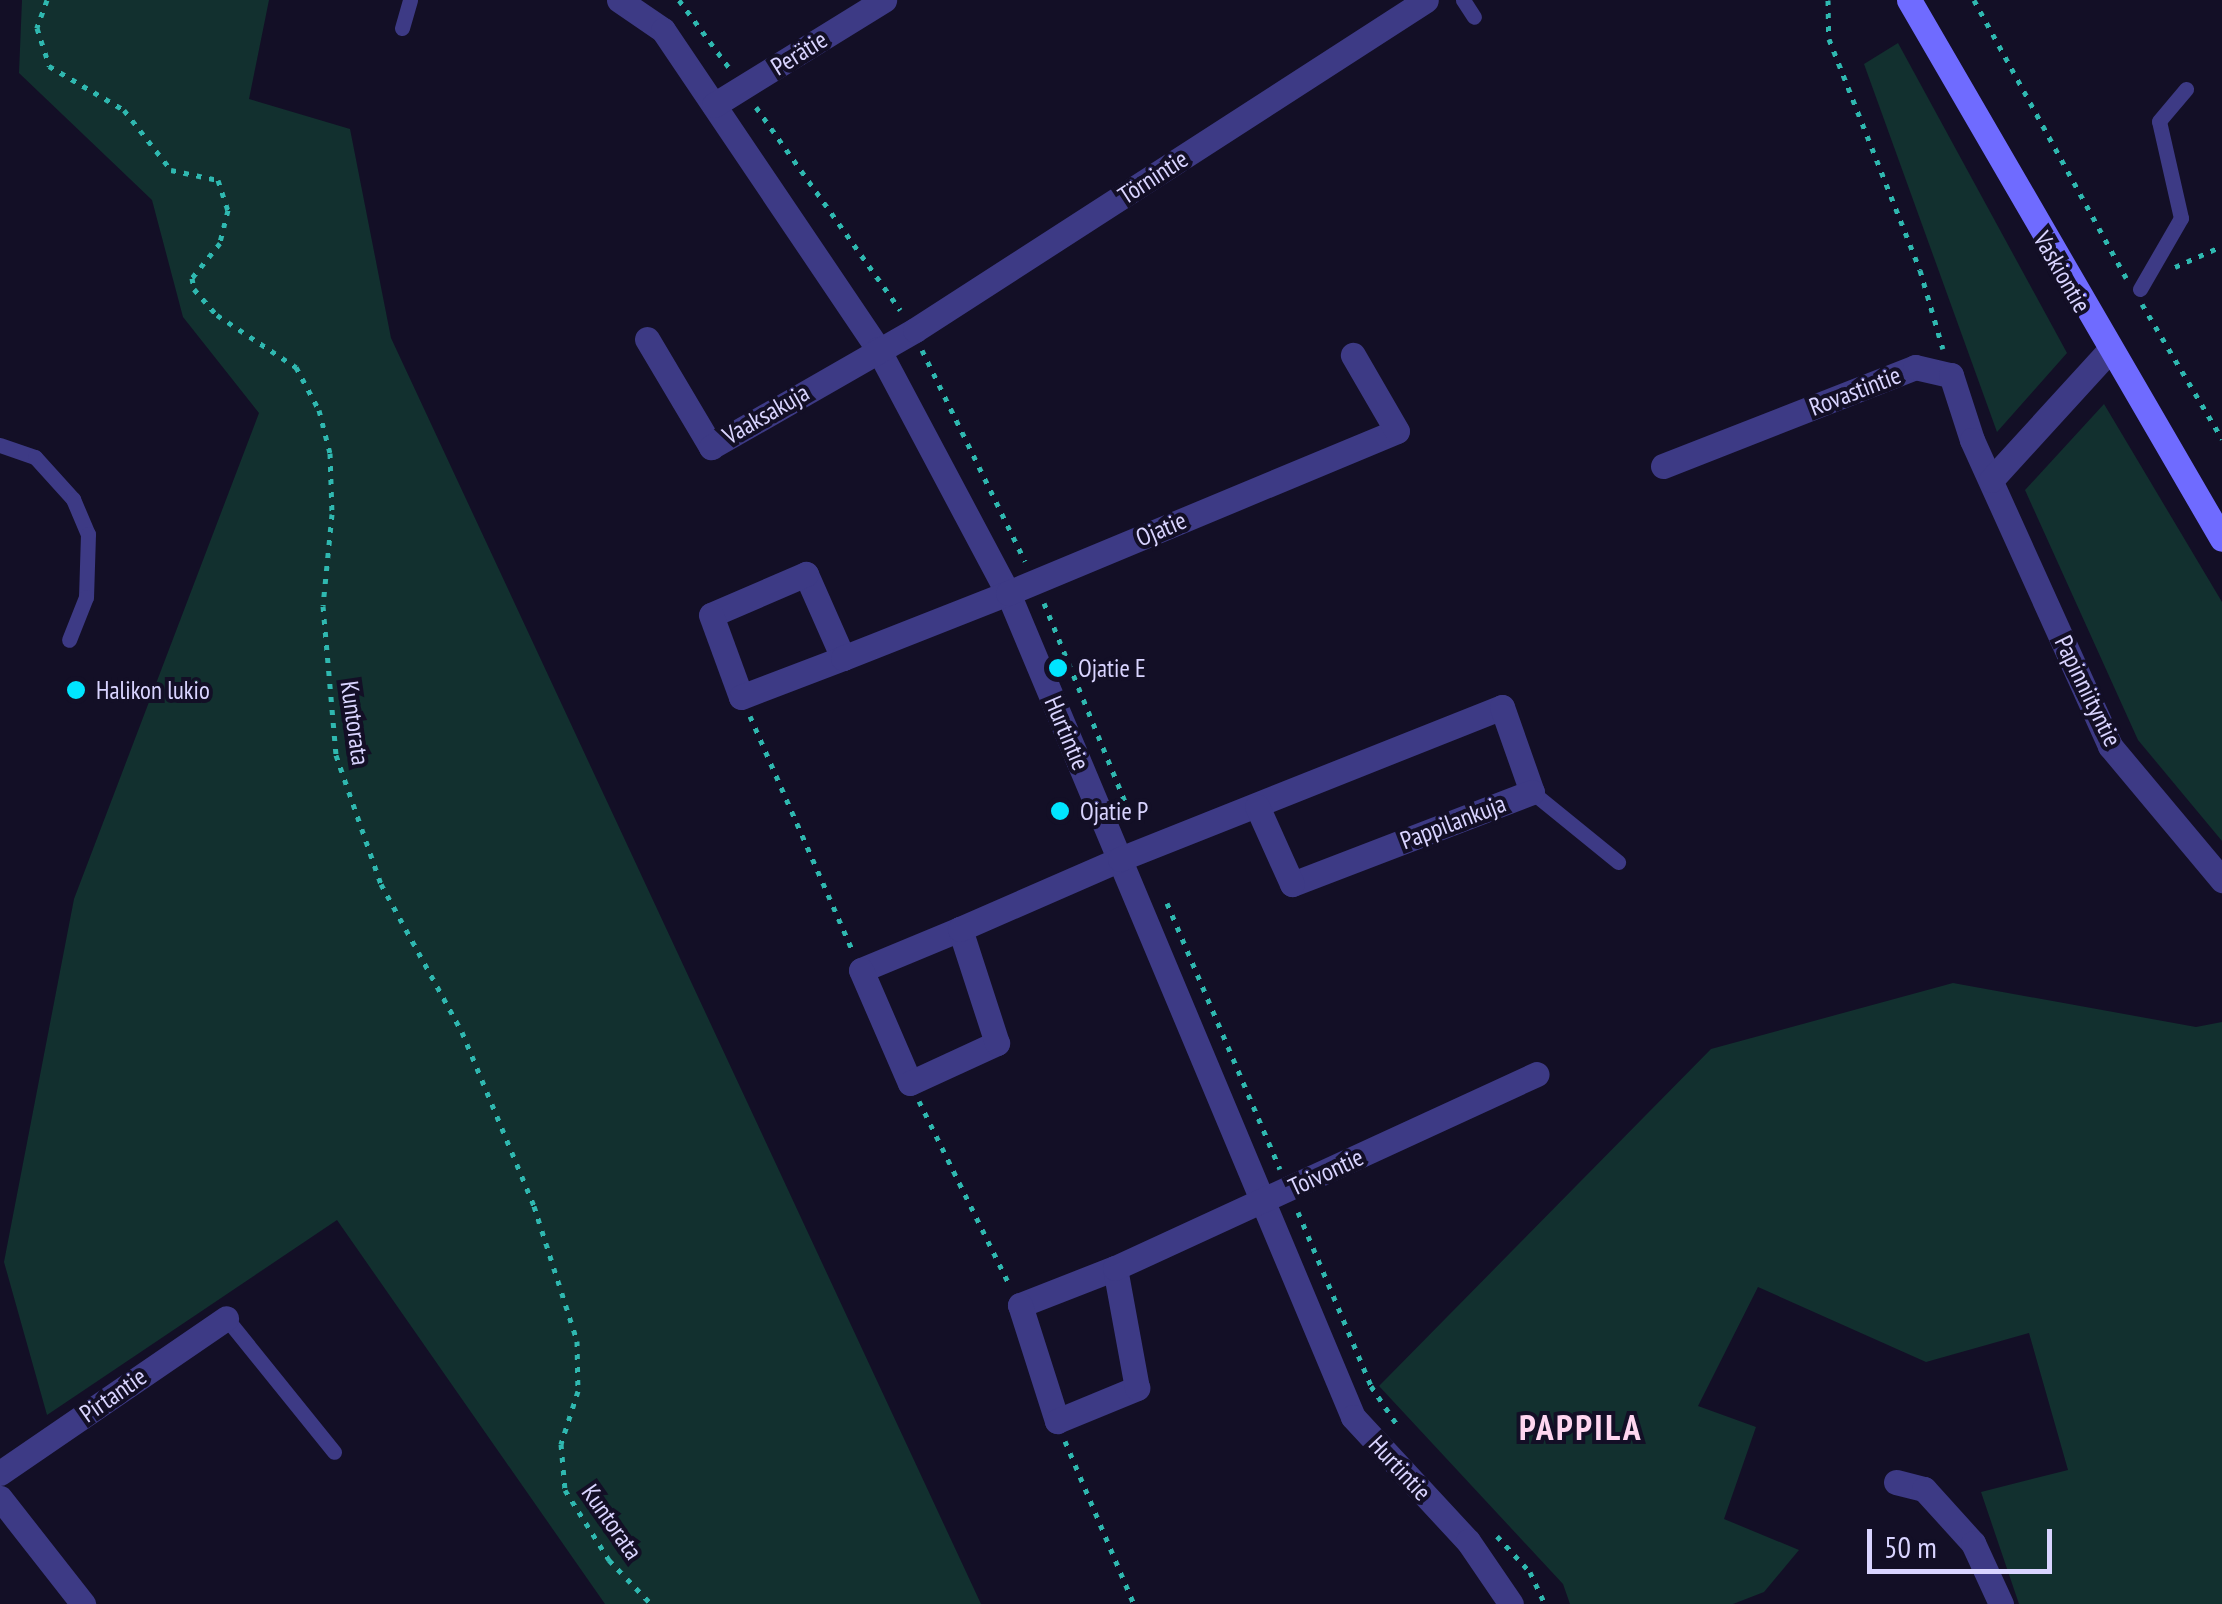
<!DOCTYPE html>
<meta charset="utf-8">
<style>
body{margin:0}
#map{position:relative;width:2222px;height:1604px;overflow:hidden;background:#130f26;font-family:"PT Sans Narrow",sans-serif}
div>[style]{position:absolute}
.green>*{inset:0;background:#12302f}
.path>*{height:5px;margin-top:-2.5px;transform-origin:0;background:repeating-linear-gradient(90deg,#2fb8b0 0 5px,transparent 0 13px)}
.service>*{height:15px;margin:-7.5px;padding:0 7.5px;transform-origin:7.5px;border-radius:7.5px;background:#3d3a85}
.minor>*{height:25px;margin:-12.5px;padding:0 12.5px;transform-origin:12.5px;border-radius:12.5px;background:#3d3a85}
.secondary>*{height:25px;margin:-12.5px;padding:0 12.5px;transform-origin:12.5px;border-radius:12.5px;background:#6f6bff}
.dots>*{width:28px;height:28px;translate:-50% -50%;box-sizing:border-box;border:5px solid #130f26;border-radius:50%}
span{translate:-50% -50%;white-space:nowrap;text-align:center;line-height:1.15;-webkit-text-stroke:8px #130f26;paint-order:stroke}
.street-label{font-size:25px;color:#d9d4ff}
.poi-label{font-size:25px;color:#d9d4ff}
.left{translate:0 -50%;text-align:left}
.district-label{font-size:35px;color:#ffd6f0;font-weight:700;letter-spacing:2.5px}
.scale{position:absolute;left:1867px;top:1529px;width:185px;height:45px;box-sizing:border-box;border:5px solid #d9d4ff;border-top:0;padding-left:12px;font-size:30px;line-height:35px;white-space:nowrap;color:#d9d4ff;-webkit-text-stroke:8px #130f26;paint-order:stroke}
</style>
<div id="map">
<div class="green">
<div style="clip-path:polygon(22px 0,269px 0,249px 99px,350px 129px,391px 338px,981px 1604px,605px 1604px,337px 1220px,47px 1415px,4px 1262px,74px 899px,259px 413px,183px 317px,152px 200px,19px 73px)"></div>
<div style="clip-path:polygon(1898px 43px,2067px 353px,1997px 432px,1864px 64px)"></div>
<div style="clip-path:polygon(2104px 404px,2222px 602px,2222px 841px,2138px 740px,2025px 490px)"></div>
<div style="clip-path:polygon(1953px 983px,2196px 1027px,2222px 1022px,2222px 1604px,2019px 1604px,1981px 1492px,2068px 1470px,2029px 1333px,1926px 1362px,1758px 1287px,1698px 1406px,1756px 1427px,1724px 1519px,1799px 1550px,1764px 1592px,1733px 1604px,1570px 1604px,1563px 1584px,1379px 1386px,1711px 1049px)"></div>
</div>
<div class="path">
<div style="left:47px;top:0;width:30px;rotate:110deg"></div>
<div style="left:37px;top:28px;width:40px;rotate:72deg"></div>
<div style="left:49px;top:66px;width:87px;rotate:30.4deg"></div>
<div style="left:124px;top:110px;width:76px;rotate:51.9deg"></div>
<div style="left:171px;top:170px;width:48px;rotate:12deg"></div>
<div style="left:218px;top:180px;width:32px;rotate:72deg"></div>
<div style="left:228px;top:210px;width:34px;rotate:104deg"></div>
<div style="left:220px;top:243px;width:45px;rotate:128.7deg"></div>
<div style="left:192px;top:278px;width:11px;rotate:80deg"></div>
<div style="left:194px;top:289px;width:35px;rotate:49deg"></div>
<div style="left:217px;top:315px;width:95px;rotate:33.4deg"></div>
<div style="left:296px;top:367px;width:49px;rotate:61.9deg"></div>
<div style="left:319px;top:410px;width:44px;rotate:75.7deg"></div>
<div style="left:330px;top:453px;width:61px;rotate:88.1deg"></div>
<div style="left:332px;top:514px;width:92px;rotate:95.6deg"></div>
<div style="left:323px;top:606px;width:150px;rotate:85deg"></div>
<div style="left:336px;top:755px;width:137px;rotate:70.8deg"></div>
<div style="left:381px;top:884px;width:169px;rotate:61.3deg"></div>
<div style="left:462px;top:1032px;width:188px;rotate:67.5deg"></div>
<div style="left:534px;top:1206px;width:142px;rotate:72.3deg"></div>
<div style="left:577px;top:1341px;width:50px;rotate:88.9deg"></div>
<div style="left:578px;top:1391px;width:56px;rotate:107.8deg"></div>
<div style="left:561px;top:1444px;width:46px;rotate:85deg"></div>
<div style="left:565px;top:1490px;width:83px;rotate:57.8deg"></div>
<div style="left:609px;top:1560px;width:61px;rotate:46.3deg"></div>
<div style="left:679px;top:0;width:86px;rotate:53.5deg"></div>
<div style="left:1828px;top:0;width:39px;rotate:89deg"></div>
<div style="left:1829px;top:39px;width:248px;rotate:68.5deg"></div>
<div style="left:1920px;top:270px;width:82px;rotate:73.8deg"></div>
<div style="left:1974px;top:0;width:317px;rotate:61.3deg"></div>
<div style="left:756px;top:107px;width:249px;rotate:54.6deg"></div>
<div style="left:2175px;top:267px;width:51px;rotate:-24.1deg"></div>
<div style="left:2142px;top:304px;width:157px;rotate:59.3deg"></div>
<div style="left:922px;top:350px;width:235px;rotate:64deg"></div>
<div style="left:1044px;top:603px;width:233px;rotate:67.8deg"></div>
<div style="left:750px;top:716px;width:254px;rotate:66.4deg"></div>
<div style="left:1167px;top:903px;width:289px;rotate:67deg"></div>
<div style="left:919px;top:1101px;width:204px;rotate:63.8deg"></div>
<div style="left:1298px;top:1212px;width:189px;rotate:67.2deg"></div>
<div style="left:1371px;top:1386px;width:45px;rotate:56deg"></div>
<div style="left:1065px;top:1441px;width:177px;rotate:67.1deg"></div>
<div style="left:1497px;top:1536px;width:49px;rotate:47.5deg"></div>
<div style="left:1530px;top:1572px;width:35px;rotate:65deg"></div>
</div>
<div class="service">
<div style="left:1463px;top:0;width:20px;rotate:57deg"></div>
<div style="left:402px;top:28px;width:29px;rotate:-74deg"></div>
<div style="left:2140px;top:289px;width:82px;rotate:-60deg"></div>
<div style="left:2181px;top:218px;width:99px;rotate:-102.8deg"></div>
<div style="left:2159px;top:121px;width:42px;rotate:-49.8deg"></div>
<div style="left:0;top:445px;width:37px;rotate:19deg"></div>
<div style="left:35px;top:457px;width:57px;rotate:47.9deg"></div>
<div style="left:73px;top:499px;width:38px;rotate:67deg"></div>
<div style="left:88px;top:534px;width:63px;rotate:91.8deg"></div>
<div style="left:86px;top:597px;width:46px;rotate:111.6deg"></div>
<div style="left:1532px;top:792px;width:111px;rotate:39.1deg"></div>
<div style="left:226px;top:1318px;width:172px;rotate:51.1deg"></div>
</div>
<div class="minor">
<div style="left:619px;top:0;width:53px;rotate:34.3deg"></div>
<div style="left:663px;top:30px;width:385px;rotate:56deg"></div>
<div style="left:878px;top:349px;width:276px;rotate:62deg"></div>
<div style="left:1008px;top:593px;width:893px;rotate:67.28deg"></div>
<div style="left:1353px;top:1417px;width:169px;rotate:47.2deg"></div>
<div style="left:1468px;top:1541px;width:76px;rotate:55.7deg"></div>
<div style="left:714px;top:105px;width:200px;rotate:-31.7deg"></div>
<div style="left:647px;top:339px;width:126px;rotate:59.3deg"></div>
<div style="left:711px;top:447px;width:235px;rotate:-29.8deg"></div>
<div style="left:915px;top:330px;width:608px;rotate:-32.85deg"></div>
<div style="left:1663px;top:466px;width:271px;rotate:-21.4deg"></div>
<div style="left:1915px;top:367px;width:37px;rotate:13deg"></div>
<div style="left:1951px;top:375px;width:68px;rotate:72.1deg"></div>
<div style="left:1972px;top:440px;width:336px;rotate:65.7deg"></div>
<div style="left:2110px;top:746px;width:175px;rotate:50.1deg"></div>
<div style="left:1991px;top:480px;width:173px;rotate:-47.6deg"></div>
<div style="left:843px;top:658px;width:92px;rotate:-113.8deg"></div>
<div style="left:806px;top:574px;width:103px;rotate:156.7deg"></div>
<div style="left:711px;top:615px;width:87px;rotate:69.9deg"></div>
<div style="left:741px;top:697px;width:109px;rotate:-20.9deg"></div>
<div style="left:843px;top:658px;width:177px;rotate:-21.5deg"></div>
<div style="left:1008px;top:593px;width:421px;rotate:-22.6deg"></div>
<div style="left:1397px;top:431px;width:88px;rotate:-120.1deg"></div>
<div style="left:960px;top:929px;width:107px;rotate:157.5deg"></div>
<div style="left:861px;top:970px;width:123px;rotate:66.6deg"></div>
<div style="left:910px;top:1083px;width:96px;rotate:-24.7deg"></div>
<div style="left:997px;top:1043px;width:120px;rotate:-108deg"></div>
<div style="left:960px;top:929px;width:175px;rotate:-23.6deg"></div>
<div style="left:1120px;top:859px;width:411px;rotate:-21.7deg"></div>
<div style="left:1502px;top:707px;width:90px;rotate:70.6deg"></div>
<div style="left:1532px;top:792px;width:257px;rotate:159deg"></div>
<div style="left:1292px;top:884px;width:85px;rotate:-114.2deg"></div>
<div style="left:1115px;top:1268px;width:102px;rotate:158.7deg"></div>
<div style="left:1020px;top:1305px;width:122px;rotate:72.3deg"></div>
<div style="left:1057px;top:1421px;width:87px;rotate:-22.4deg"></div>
<div style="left:1137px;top:1388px;width:122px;rotate:-100.4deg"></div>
<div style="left:1115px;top:1268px;width:464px;rotate:-24.7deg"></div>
<div style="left:0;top:1473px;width:274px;rotate:-34.4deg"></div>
<div style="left:1896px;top:1482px;width:29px;rotate:14deg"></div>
<div style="left:1924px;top:1489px;width:73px;rotate:47.8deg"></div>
<div style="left:1973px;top:1543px;width:67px;rotate:65.3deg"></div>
<div style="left:0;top:1498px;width:135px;rotate:51.9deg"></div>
</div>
<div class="secondary">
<div style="left:1909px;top:0;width:623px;rotate:59.86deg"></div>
</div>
<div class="dots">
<div style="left:1058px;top:668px;background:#00e5ff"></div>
<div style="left:76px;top:690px;background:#00e5ff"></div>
<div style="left:1060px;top:811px;background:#00e5ff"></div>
</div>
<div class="street-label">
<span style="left:799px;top:53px;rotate:-32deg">Perätie</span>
<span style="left:1153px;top:177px;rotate:-33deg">Törnintie</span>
<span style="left:2062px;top:272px;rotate:60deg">Vaskiontie</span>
<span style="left:1855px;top:391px;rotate:-21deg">Rovastintie</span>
<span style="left:766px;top:414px;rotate:-30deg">Vaaksakuja</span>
<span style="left:1161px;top:529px;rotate:-23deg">Ojatie</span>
<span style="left:2088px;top:691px;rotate:64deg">Papinniityntie</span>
<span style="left:355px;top:723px;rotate:82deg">Kuntorata</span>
<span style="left:1067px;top:733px;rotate:67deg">Hurtintie</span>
<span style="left:1453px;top:822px;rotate:-21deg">Pappilankuja</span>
<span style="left:1326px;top:1172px;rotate:-25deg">Toivontie</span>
<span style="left:113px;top:1395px;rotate:-35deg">Pirtantie</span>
<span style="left:1400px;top:1468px;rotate:47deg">Hurtintie</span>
<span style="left:612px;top:1522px;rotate:55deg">Kuntorata</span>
</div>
<div class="poi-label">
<span class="left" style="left:1078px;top:668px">Ojatie E</span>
<span class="left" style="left:96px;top:690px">Halikon lukio</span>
<span class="left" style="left:1080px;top:811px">Ojatie P</span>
</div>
<div class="district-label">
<span style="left:1581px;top:1427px">PAPPILA</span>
</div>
<div class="scale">50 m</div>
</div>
